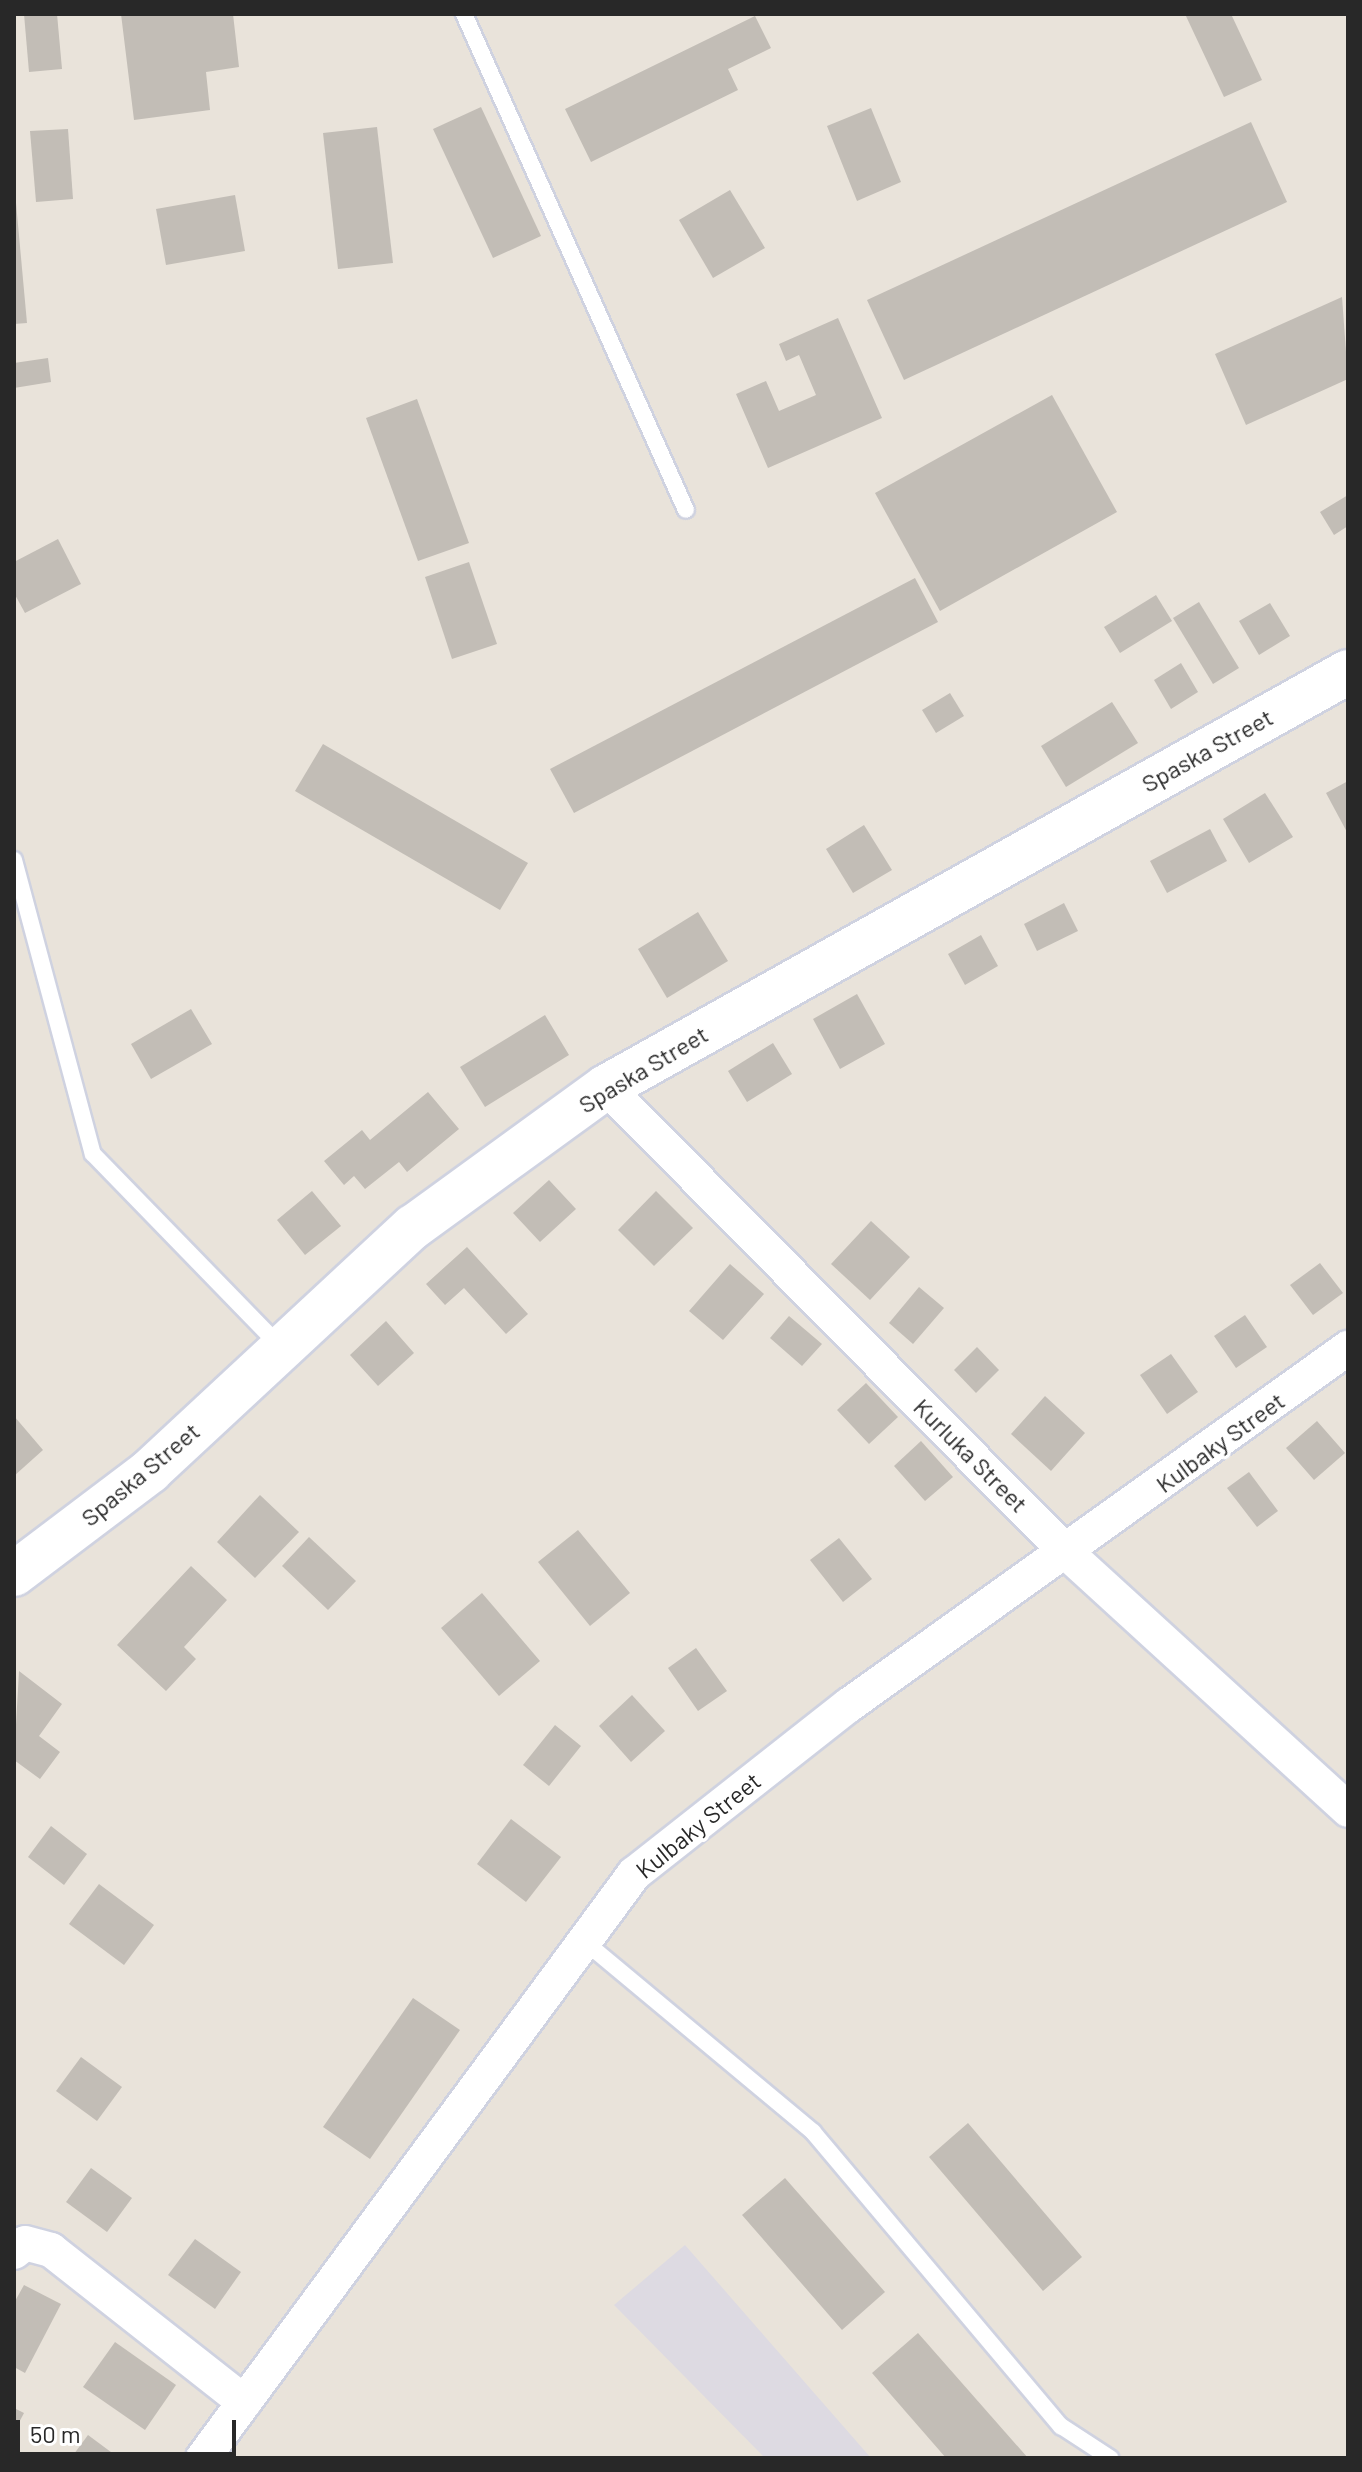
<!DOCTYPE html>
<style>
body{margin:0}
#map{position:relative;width:1362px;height:2472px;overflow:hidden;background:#e9e3da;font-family:Barlow,sans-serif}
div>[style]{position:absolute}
.industrial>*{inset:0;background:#dddae2}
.building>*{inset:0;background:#c2bdb6}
.roads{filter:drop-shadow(2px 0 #cfd2e0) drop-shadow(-2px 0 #cfd2e0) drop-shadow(0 2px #cfd2e0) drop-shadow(0 -2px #cfd2e0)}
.lane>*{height:16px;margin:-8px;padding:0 8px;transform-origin:8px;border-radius:8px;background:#fff}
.street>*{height:34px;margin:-17px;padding:0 17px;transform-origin:17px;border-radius:17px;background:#fff}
.secondary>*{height:44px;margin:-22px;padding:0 22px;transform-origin:22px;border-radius:22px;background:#fff}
span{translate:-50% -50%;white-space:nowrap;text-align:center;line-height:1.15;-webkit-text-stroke:7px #fff;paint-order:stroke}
.street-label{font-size:24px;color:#282828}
.frame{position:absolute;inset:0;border:16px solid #282828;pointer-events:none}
.scale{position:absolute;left:16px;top:2420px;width:220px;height:36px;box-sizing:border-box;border:4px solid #282828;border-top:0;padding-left:10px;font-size:24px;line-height:28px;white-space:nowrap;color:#282828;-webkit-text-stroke:6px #fff;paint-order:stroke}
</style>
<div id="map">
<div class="industrial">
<div style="clip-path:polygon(685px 2245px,871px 2458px,765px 2458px,614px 2305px)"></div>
</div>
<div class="building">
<div style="clip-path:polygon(24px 14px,57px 14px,62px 69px,29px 72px)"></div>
<div style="clip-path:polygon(121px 14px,233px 14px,239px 67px,206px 72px,210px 110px,134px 120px)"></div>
<div style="clip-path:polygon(1185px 14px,1231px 14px,1262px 80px,1224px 97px)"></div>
<div style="clip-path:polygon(755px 16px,771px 48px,728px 69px,738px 90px,591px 162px,565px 109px)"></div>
<div style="clip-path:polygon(481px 107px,541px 236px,493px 258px,433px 129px)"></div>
<div style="clip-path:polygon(871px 108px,901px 182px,857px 201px,827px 126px)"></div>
<div style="clip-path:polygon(1251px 122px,1287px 202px,904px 380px,867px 300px)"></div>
<div style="clip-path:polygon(377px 127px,393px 263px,338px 269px,323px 133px)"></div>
<div style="clip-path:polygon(68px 129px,73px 199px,36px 202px,30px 131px)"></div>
<div style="clip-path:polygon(14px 181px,27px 323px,14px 324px)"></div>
<div style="clip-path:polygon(730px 190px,765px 248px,713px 278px,679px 220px)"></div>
<div style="clip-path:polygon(235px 195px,245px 251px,166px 265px,156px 209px)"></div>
<div style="clip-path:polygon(1342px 297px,1348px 379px,1246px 425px,1215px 354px)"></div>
<div style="clip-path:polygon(838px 318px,882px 418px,768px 468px,736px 394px,766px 381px,779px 411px,816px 395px,799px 355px,786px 361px,779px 344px)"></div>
<div style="clip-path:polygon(48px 358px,51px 382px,14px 388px,14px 363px)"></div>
<div style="clip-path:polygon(1052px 395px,1117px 512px,940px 611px,875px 493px)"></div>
<div style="clip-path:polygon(417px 399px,469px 543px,418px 561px,366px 418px)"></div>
<div style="clip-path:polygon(1348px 495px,1348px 526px,1334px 535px,1320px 512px)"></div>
<div style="clip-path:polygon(58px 539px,81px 584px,25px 613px,14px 593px,14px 562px)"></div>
<div style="clip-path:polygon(469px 562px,497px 644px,452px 659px,425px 577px)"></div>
<div style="clip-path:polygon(915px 578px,938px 622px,574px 813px,550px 769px)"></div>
<div style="clip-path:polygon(1156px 595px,1172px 621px,1120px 653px,1104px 627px)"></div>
<div style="clip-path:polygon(1199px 602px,1239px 668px,1213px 684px,1173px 618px)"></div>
<div style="clip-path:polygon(1270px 603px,1290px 636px,1259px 655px,1239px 621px)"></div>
<div style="clip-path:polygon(1181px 663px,1198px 692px,1171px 709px,1154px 680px)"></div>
<div style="clip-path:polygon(950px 693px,964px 716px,936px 733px,922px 710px)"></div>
<div style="clip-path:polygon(1112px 702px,1138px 743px,1066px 787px,1041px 746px)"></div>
<div style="clip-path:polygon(323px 744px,528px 863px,500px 910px,295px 791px)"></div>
<div style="clip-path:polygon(1348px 781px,1348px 834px,1326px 793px)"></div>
<div style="clip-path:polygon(1265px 793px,1293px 837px,1249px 863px,1223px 819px)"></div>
<div style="clip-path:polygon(864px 825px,892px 870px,853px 893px,826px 849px)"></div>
<div style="clip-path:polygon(1210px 829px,1227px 861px,1167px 893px,1150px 861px)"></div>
<div style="clip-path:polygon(1064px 903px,1078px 931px,1037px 951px,1024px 924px)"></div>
<div style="clip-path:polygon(698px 912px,728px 961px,667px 998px,638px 949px)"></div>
<div style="clip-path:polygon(981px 935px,998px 966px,965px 985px,948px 954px)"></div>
<div style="clip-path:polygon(857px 994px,885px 1044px,840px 1069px,813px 1019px)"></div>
<div style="clip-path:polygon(191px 1009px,212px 1044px,151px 1079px,131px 1044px)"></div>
<div style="clip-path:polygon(545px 1015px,569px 1055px,485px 1107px,460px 1067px)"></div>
<div style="clip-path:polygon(773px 1043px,792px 1074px,747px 1102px,728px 1071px)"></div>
<div style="clip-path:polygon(428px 1092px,459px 1129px,407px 1172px,399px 1162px,365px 1189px,354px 1176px,344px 1185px,324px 1161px,362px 1130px,370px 1140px)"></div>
<div style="clip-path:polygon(549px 1180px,576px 1209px,540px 1242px,513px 1213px)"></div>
<div style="clip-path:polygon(312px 1191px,341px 1226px,305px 1255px,277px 1220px)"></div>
<div style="clip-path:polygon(656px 1191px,693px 1228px,654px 1266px,618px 1230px)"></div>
<div style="clip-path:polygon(871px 1221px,910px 1257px,870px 1300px,831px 1264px)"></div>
<div style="clip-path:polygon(467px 1247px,528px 1314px,506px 1334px,464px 1288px,445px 1305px,426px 1284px)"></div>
<div style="clip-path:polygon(1320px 1263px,1343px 1293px,1313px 1315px,1290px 1285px)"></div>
<div style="clip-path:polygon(730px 1264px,764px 1294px,723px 1340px,689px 1311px)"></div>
<div style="clip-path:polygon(919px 1287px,944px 1308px,913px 1344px,889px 1323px)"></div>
<div style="clip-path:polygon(1245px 1315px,1267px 1347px,1236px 1368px,1214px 1336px)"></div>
<div style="clip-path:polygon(789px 1316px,822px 1344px,802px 1366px,770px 1338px)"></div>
<div style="clip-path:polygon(386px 1321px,414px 1353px,378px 1386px,350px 1355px)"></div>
<div style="clip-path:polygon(977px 1347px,999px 1370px,976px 1393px,954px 1370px)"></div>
<div style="clip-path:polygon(1171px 1354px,1198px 1392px,1167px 1414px,1140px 1375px)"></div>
<div style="clip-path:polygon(866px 1383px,898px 1417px,869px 1444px,837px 1410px)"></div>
<div style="clip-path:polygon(1045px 1396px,1085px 1433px,1051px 1471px,1011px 1434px)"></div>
<div style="clip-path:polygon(14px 1416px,43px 1450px,14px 1476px)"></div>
<div style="clip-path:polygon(1317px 1421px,1345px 1453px,1314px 1480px,1286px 1448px)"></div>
<div style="clip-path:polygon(921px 1441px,953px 1477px,925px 1501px,894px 1466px)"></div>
<div style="clip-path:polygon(1249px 1472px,1278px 1511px,1257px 1527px,1227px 1488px)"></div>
<div style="clip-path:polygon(260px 1495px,299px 1532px,255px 1578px,217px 1542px)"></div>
<div style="clip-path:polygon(578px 1530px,630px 1593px,590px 1626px,538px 1562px)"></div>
<div style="clip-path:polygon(309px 1537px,356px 1581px,328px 1610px,282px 1566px)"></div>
<div style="clip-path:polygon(839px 1538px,872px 1579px,843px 1602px,810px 1560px)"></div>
<div style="clip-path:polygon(191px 1566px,227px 1600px,184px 1647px,196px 1659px,166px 1691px,117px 1645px)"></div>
<div style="clip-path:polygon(482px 1593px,540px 1661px,499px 1696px,441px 1628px)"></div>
<div style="clip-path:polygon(696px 1648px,727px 1691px,698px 1711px,668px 1668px)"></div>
<div style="clip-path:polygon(19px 1671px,62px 1704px,39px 1736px,60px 1752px,40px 1779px,14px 1760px)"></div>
<div style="clip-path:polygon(632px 1695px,665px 1731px,631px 1762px,599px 1726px)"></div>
<div style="clip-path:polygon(555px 1725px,581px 1746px,549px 1786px,523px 1765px)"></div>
<div style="clip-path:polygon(511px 1819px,561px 1857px,526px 1902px,477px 1864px)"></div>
<div style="clip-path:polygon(51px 1826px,87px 1854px,64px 1885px,28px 1857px)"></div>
<div style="clip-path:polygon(99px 1884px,154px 1925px,124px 1965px,69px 1924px)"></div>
<div style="clip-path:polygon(413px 1998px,460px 2030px,370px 2159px,323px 2127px)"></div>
<div style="clip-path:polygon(81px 2057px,122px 2087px,97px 2121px,56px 2091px)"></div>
<div style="clip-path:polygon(968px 2123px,1082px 2257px,1043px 2291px,929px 2157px)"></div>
<div style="clip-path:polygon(91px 2168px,132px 2198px,107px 2232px,66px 2202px)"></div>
<div style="clip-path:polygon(785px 2178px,885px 2292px,842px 2330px,742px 2215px)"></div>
<div style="clip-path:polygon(195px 2239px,241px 2272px,215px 2309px,168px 2275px)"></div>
<div style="clip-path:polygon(24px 2285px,61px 2304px,25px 2373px,14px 2367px,14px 2303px)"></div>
<div style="clip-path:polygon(918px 2333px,1028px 2458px,946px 2458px,872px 2373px)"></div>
<div style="clip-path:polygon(115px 2342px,176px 2385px,145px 2430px,83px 2387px)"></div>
<div style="clip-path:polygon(14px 2408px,24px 2413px,14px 2432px)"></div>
<div style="clip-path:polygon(88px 2435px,119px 2458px,71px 2458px)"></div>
</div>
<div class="roads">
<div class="lane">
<div style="left:464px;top:14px;width:543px;rotate:65.89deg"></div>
<div style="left:14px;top:860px;width:304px;rotate:75deg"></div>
<div style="left:93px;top:1154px;width:269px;rotate:45.8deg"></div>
<div style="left:584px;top:1941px;width:298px;rotate:39.8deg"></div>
<div style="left:813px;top:2132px;width:385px;rotate:49.9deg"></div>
<div style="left:1061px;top:2426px;width:59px;rotate:33.1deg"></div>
</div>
<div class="street">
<div style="left:606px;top:1087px;width:655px;rotate:45.31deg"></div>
<div style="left:1067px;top:1553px;width:381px;rotate:42.4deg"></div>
<div style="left:14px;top:2252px;width:14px;rotate:-39deg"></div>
<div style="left:25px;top:2243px;width:27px;rotate:15deg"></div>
<div style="left:51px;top:2250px;width:246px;rotate:38.2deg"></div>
<div style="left:203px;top:2458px;width:726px;rotate:-53.57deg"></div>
<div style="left:634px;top:1874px;width:273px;rotate:-38.2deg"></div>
<div style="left:849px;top:1705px;width:614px;rotate:-35.58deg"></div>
</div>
<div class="secondary">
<div style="left:14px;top:1574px;width:171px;rotate:-37.1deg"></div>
<div style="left:150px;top:1471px;width:359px;rotate:-42.9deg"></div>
<div style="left:413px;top:1227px;width:238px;rotate:-36deg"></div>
<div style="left:606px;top:1087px;width:850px;rotate:-29.22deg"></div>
</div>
</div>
<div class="street-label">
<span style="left:1207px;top:750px;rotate:-29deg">Spaska Street</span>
<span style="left:643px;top:1069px;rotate:-31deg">Spaska Street</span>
<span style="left:1220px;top:1442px;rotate:-36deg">Kulbaky Street</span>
<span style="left:971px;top:1455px;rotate:45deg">Kurluka Street</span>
<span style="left:140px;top:1474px;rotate:-40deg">Spaska Street</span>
<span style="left:698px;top:1825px;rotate:-39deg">Kulbaky Street</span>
</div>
<div class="frame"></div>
<div class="scale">50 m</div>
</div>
